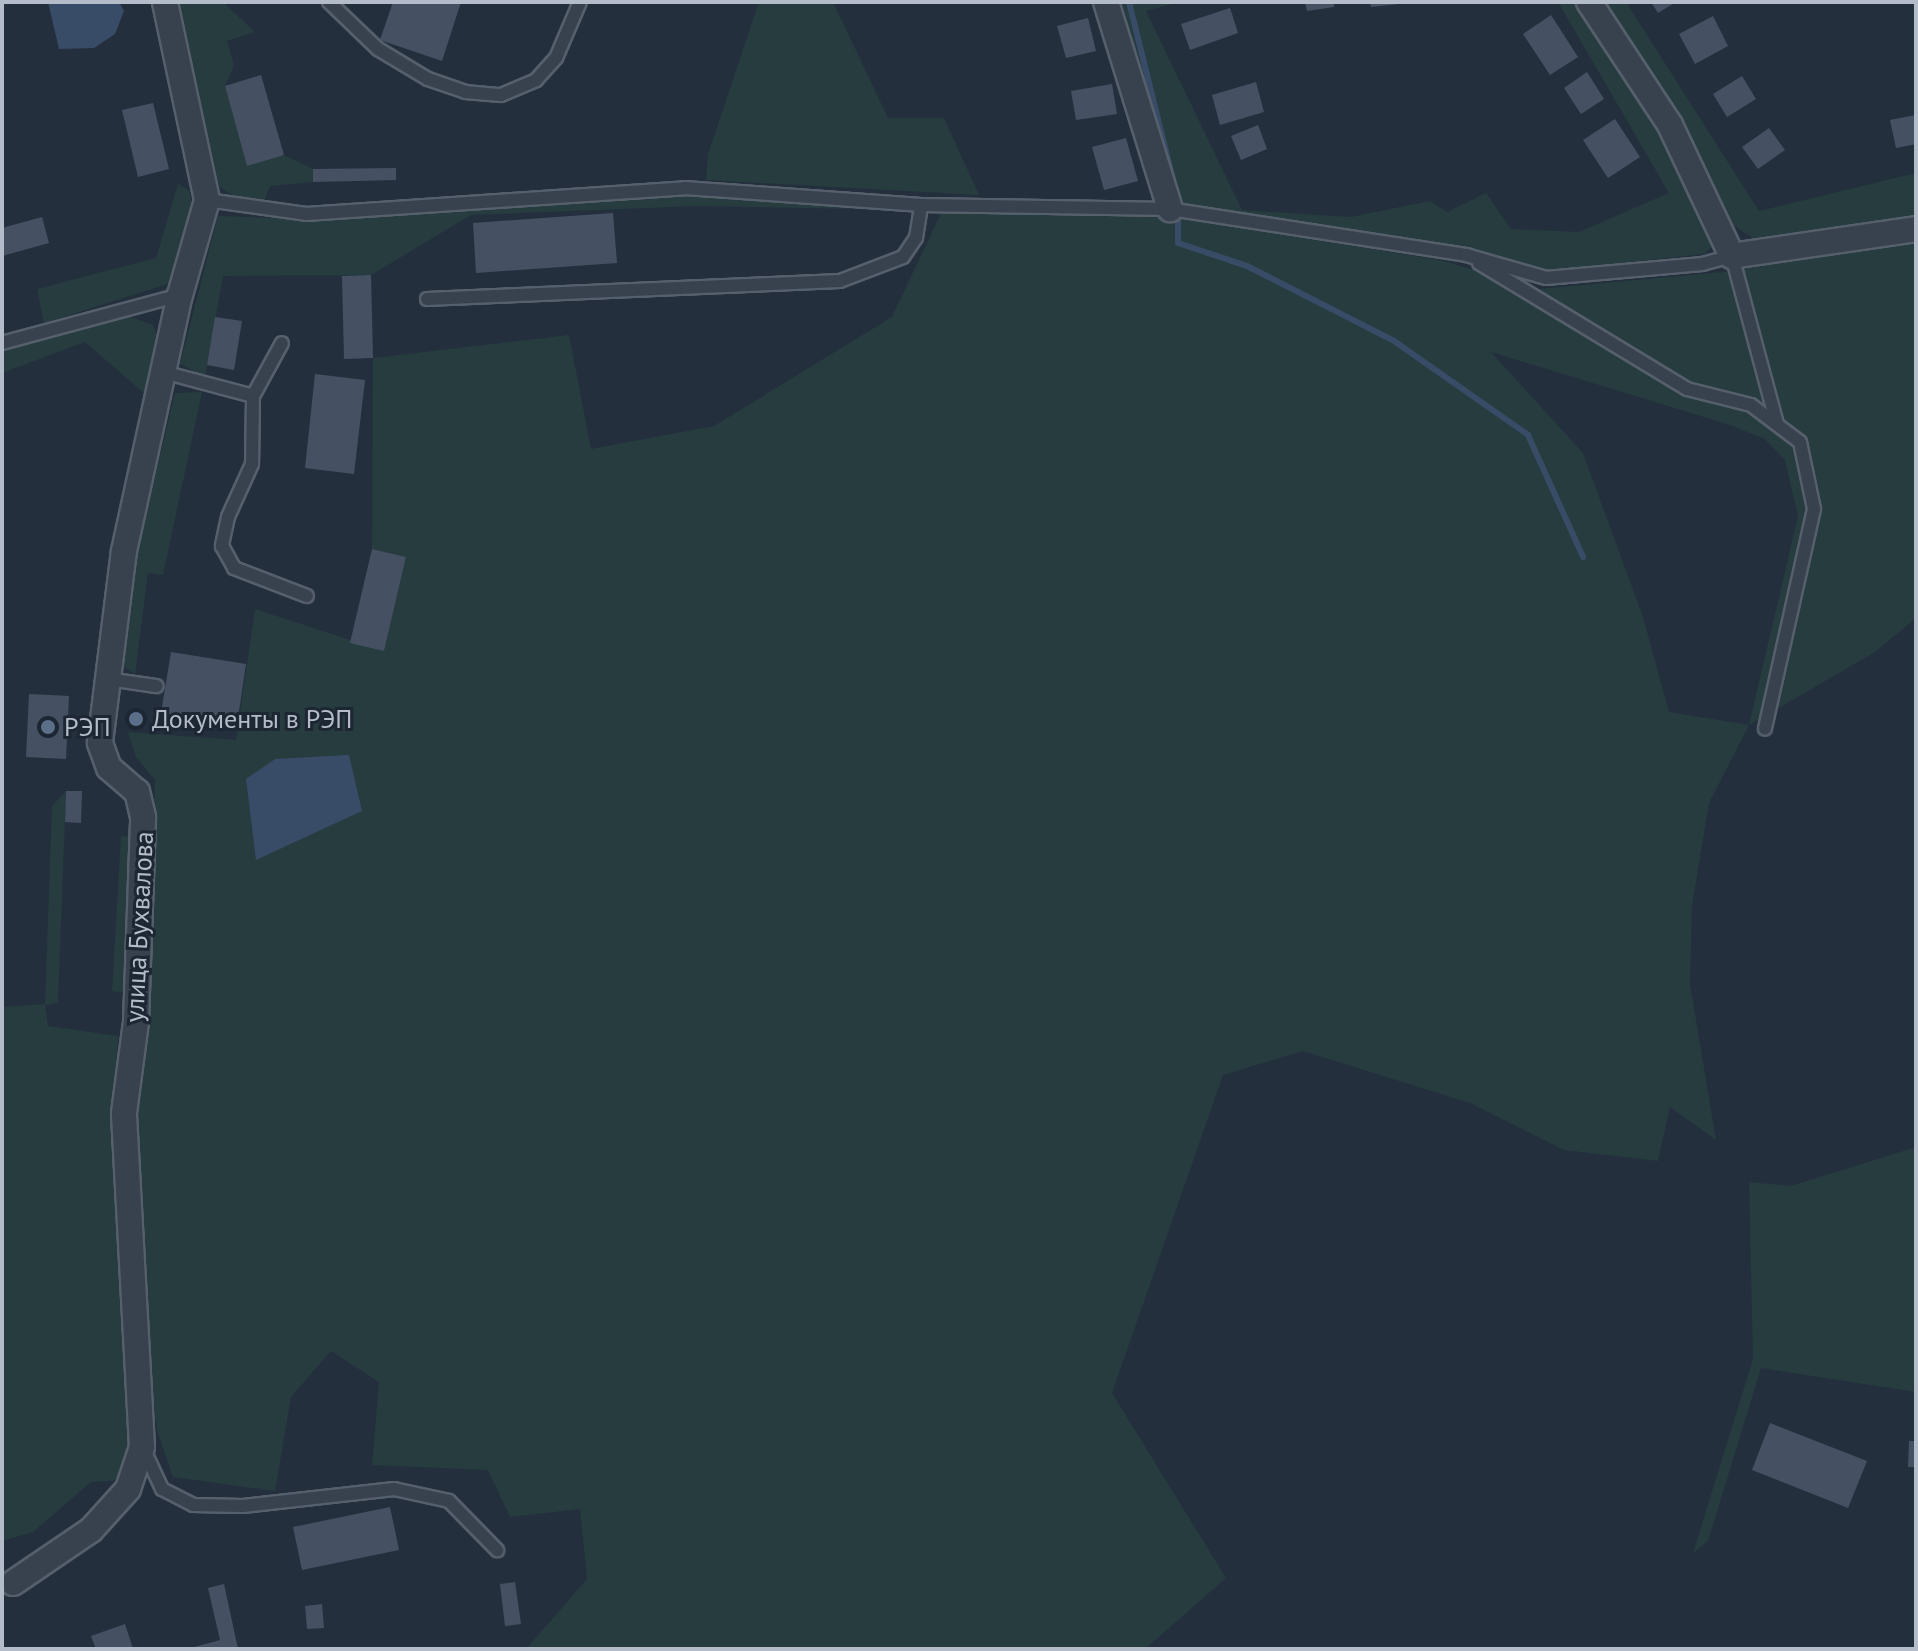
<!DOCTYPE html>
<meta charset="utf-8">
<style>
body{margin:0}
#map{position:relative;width:1918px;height:1651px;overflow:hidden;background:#242f3e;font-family:"PT Sans",sans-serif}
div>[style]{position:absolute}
.green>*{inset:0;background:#263c3f}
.water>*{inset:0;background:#394c67}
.stream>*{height:6px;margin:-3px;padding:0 3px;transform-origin:3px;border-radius:3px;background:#394c67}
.building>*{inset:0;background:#455162}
.roads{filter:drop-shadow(2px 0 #565f6c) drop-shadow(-2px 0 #565f6c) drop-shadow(0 2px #565f6c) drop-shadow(0 -2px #565f6c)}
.lane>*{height:12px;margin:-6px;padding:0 6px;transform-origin:6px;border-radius:6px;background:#38414e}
.street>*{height:24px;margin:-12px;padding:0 12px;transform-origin:12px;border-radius:12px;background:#38414e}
.dots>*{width:22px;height:22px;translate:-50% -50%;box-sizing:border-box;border:4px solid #1d2633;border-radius:50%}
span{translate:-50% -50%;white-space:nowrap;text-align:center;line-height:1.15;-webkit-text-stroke:6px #1d2633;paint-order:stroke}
.poi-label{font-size:26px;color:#b4bcc9}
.left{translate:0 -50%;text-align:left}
.street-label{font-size:26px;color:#b4bcc9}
.frame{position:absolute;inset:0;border:4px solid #b4bcc9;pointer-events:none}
</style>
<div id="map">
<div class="green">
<div style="clip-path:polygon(179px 2px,223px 2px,255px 32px,227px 41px,234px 65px,225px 86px,247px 165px,284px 155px,313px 169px,313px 182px,270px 186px,263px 204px,241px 201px,219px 186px)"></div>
<div style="clip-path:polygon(759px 2px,833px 2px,888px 118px,944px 118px,979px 195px,706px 180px,708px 154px)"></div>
<div style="clip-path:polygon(1116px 2px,1179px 2px,1146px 11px,1242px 210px,1351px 217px,1430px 201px,1447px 212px,1486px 193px,1511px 229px,1579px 232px,1669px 193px,1558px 2px,1576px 2px,1664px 135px,1716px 243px,1704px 254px,1547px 271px,1466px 247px,1173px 203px)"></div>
<div style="clip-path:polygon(1597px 2px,1626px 2px,1759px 211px,1916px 173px,1916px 217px,1753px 238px,1721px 217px)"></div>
<div style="clip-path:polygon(178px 184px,190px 191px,192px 206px,179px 269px,168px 284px,44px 323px,37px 289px,156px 258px)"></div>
<div style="clip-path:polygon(684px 194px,913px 210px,698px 206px,471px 215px,371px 275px,223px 276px,205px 377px,180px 364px,218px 216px,308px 219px)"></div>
<div style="clip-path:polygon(evenodd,942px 211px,1170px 217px,1440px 260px,1539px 289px,1723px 272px,1916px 243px,1916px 618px,1875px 652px,1749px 725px,1709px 803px,1692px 906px,1690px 984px,1716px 1140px,1670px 1107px,1658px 1161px,1564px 1150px,1470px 1103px,1303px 1051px,1223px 1075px,1112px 1393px,1226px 1578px,1145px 1649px,526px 1649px,587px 1579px,580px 1509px,510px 1517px,488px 1470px,372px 1465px,379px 1382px,331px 1351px,291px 1397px,275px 1491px,173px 1477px,157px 1430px,141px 1292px,133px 1113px,148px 1023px,155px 780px,136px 757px,128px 732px,236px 740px,255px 609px,384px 651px,406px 557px,372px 549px,373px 358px,569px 335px,591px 449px,714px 426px,892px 317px,942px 211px,1491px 352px,1730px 425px,1765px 439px,1785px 460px,1798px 516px,1749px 725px,1669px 712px,1643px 617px,1583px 453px,1491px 352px)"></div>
<div style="clip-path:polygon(125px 315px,153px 325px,159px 340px,146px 395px,85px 342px,2px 373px,2px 350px)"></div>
<div style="clip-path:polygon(202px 392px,163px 575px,148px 573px,135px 674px,123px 666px,136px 556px,175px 393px)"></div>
<div style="clip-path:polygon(66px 791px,58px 1003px,45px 1005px,48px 1026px,118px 1036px,115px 1106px,134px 1425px,122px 1480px,91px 1482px,33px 1532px,2px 1541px,2px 1007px,45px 1004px,52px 806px)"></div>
<div style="clip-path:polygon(121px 836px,133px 837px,124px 993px,112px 991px)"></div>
<div style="clip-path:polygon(1916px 1147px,1916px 1392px,1761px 1368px,1708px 1541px,1693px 1553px,1753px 1359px,1749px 1182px,1791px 1186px)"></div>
</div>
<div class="water">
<div style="clip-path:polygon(48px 2px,119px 2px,124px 11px,115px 34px,94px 48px,59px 49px)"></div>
<div style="clip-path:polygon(349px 755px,362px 811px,256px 860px,246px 779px,275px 759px)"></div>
</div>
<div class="stream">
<div style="left:1129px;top:2px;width:204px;rotate:76.1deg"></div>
<div style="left:1178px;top:211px;width:32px;rotate:90deg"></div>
<div style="left:1178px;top:243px;width:73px;rotate:18.4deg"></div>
<div style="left:1247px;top:266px;width:165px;rotate:27deg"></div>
<div style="left:1394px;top:341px;width:164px;rotate:35deg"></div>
<div style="left:1528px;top:435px;width:134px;rotate:65.7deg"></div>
</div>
<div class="building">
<div style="clip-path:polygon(393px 2px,461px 2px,442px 61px,380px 40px)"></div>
<div style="clip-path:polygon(1305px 2px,1334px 2px,1334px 7px,1307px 11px)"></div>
<div style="clip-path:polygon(1370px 2px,1399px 2px,1399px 4px,1371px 7px)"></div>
<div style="clip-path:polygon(1651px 2px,1676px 2px,1658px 13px)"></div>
<div style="clip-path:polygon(1230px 8px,1238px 33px,1190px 50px,1181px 24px)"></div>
<div style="clip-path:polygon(1551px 15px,1578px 57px,1550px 75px,1523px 34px)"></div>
<div style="clip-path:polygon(1713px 16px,1728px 46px,1695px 64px,1679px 34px)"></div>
<div style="clip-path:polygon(1088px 18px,1096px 51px,1066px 58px,1057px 26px)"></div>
<div style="clip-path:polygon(1587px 72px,1604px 99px,1581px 114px,1564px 88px)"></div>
<div style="clip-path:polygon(261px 75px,284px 155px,247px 166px,225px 86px)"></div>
<div style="clip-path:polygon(1742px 76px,1756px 99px,1727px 117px,1713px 94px)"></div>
<div style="clip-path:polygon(1256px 82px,1264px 112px,1220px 125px,1212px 95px)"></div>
<div style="clip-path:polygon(1112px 84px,1117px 114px,1076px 120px,1071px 91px)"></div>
<div style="clip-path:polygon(153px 103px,169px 169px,138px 177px,122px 110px)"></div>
<div style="clip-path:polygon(1916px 115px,1916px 144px,1896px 148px,1890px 120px)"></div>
<div style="clip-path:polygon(1615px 119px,1640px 157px,1608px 178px,1583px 140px)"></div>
<div style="clip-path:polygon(1258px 125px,1267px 149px,1241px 160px,1231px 136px)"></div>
<div style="clip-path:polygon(1769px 128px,1785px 150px,1758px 169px,1742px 147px)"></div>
<div style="clip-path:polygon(1126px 138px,1138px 181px,1104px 190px,1092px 147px)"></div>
<div style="clip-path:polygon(396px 168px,396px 180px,313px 182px,313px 169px)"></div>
<div style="clip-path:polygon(613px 213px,617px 263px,476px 273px,473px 223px)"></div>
<div style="clip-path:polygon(42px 217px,49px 243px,2px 256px,2px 228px)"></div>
<div style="clip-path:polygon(371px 275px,373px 358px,344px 359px,342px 276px)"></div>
<div style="clip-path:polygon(215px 317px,242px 321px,234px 370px,207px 365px)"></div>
<div style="clip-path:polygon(315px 374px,365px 380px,354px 474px,305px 468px)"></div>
<div style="clip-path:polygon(372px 549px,406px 557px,384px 651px,350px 643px)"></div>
<div style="clip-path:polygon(171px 652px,246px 664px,237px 725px,161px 713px)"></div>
<div style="clip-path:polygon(29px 694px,69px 696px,66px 759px,26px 757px)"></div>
<div style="clip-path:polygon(130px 714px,144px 715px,143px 724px,129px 723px)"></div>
<div style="clip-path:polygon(66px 791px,82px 791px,81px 823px,65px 822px)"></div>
<div style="clip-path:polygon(1770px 1423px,1867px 1461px,1848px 1508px,1752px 1470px)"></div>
<div style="clip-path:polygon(1909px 1441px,1916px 1441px,1916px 1467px,1908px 1467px)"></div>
<div style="clip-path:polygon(390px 1507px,399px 1550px,302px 1570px,293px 1527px)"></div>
<div style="clip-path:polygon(515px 1582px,521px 1624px,505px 1626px,500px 1584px)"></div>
<div style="clip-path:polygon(224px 1584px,238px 1649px,187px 1649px,220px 1640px,208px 1588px)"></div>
<div style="clip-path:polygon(322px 1604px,324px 1628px,307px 1629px,305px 1606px)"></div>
<div style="clip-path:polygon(125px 1624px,133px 1649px,96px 1649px,91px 1636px)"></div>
</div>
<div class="roads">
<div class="lane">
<div style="left:329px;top:2px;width:68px;rotate:43.8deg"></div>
<div style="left:378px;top:49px;width:58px;rotate:31deg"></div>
<div style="left:428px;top:79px;width:39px;rotate:19deg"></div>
<div style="left:465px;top:92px;width:36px;rotate:5deg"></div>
<div style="left:501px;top:95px;width:38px;rotate:-23deg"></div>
<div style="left:536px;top:80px;width:30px;rotate:-48deg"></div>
<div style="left:556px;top:58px;width:61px;rotate:-66.8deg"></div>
<div style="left:207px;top:200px;width:100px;rotate:8deg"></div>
<div style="left:306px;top:214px;width:380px;rotate:-3.9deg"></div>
<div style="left:685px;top:188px;width:237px;rotate:4.1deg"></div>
<div style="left:921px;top:205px;width:249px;rotate:0.9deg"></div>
<div style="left:1170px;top:209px;width:300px;rotate:8.8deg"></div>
<div style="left:1466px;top:255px;width:83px;rotate:16deg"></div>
<div style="left:1546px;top:278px;width:157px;rotate:-5.1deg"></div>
<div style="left:1702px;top:264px;width:31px;rotate:-15deg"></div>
<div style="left:1732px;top:256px;width:174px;rotate:75deg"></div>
<div style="left:1479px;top:263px;width:243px;rotate:31.2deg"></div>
<div style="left:1687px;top:389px;width:66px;rotate:14deg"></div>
<div style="left:1751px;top:405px;width:61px;rotate:37.1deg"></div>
<div style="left:1800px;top:442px;width:68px;rotate:78.2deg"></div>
<div style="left:1814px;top:509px;width:225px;rotate:102.6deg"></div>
<div style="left:427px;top:299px;width:413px;rotate:-2.5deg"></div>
<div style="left:840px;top:281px;width:67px;rotate:-20.9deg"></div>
<div style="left:903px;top:257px;width:23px;rotate:-56deg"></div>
<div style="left:916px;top:238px;width:33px;rotate:-81deg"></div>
<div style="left:2px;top:343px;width:184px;rotate:-15.1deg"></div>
<div style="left:163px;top:372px;width:93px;rotate:14.9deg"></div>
<div style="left:253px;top:396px;width:68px;rotate:90.8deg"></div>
<div style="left:252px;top:464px;width:58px;rotate:114.4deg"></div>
<div style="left:228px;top:517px;width:30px;rotate:102deg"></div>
<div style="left:222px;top:546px;width:25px;rotate:61deg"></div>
<div style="left:234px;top:568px;width:78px;rotate:21deg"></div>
<div style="left:253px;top:396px;width:60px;rotate:-61.3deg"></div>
<div style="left:108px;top:679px;width:49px;rotate:8.3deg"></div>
<div style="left:144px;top:1450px;width:43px;rotate:65.2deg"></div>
<div style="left:162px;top:1489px;width:35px;rotate:27deg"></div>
<div style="left:193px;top:1505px;width:50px;rotate:1.1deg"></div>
<div style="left:243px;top:1506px;width:152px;rotate:-6.4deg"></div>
<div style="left:394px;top:1489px;width:56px;rotate:12.3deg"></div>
<div style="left:449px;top:1501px;width:69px;rotate:45.6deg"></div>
</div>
<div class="street">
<div style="left:1106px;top:2px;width:217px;rotate:72.8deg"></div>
<div style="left:1589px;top:2px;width:147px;rotate:56.6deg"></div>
<div style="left:1670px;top:125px;width:145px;rotate:64.7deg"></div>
<div style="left:1732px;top:256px;width:186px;rotate:-8.3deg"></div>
<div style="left:13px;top:1583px;width:94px;rotate:-34.2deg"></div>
<div style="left:91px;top:1530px;width:55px;rotate:-47.9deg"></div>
<div style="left:128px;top:1489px;width:44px;rotate:-71.6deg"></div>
<div style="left:142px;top:1447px;width:334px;rotate:-93.1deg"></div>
<div style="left:124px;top:1113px;width:92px;rotate:-82.5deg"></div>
<div style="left:136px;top:1022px;width:205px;rotate:-88deg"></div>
<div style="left:143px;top:817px;width:26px;rotate:-103deg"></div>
<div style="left:137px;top:792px;width:37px;rotate:-139deg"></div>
<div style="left:109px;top:768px;width:27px;rotate:-110deg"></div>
<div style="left:100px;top:743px;width:193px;rotate:-82.9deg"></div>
<div style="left:124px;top:551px;width:262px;rotate:-77.7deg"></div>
<div style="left:180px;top:295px;width:99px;rotate:-74.1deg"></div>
<div style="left:207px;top:200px;width:202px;rotate:-102deg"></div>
</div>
</div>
<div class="dots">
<div style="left:136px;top:719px;background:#5c6f8a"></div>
<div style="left:48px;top:727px;background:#5c6f8a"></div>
</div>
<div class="poi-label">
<span class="left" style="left:152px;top:719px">Документы в РЭП</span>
<span class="left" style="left:64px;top:727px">РЭП</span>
</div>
<div class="street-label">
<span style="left:139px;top:927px;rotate:-87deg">улица Бухвалова</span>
</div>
<div class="frame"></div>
</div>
